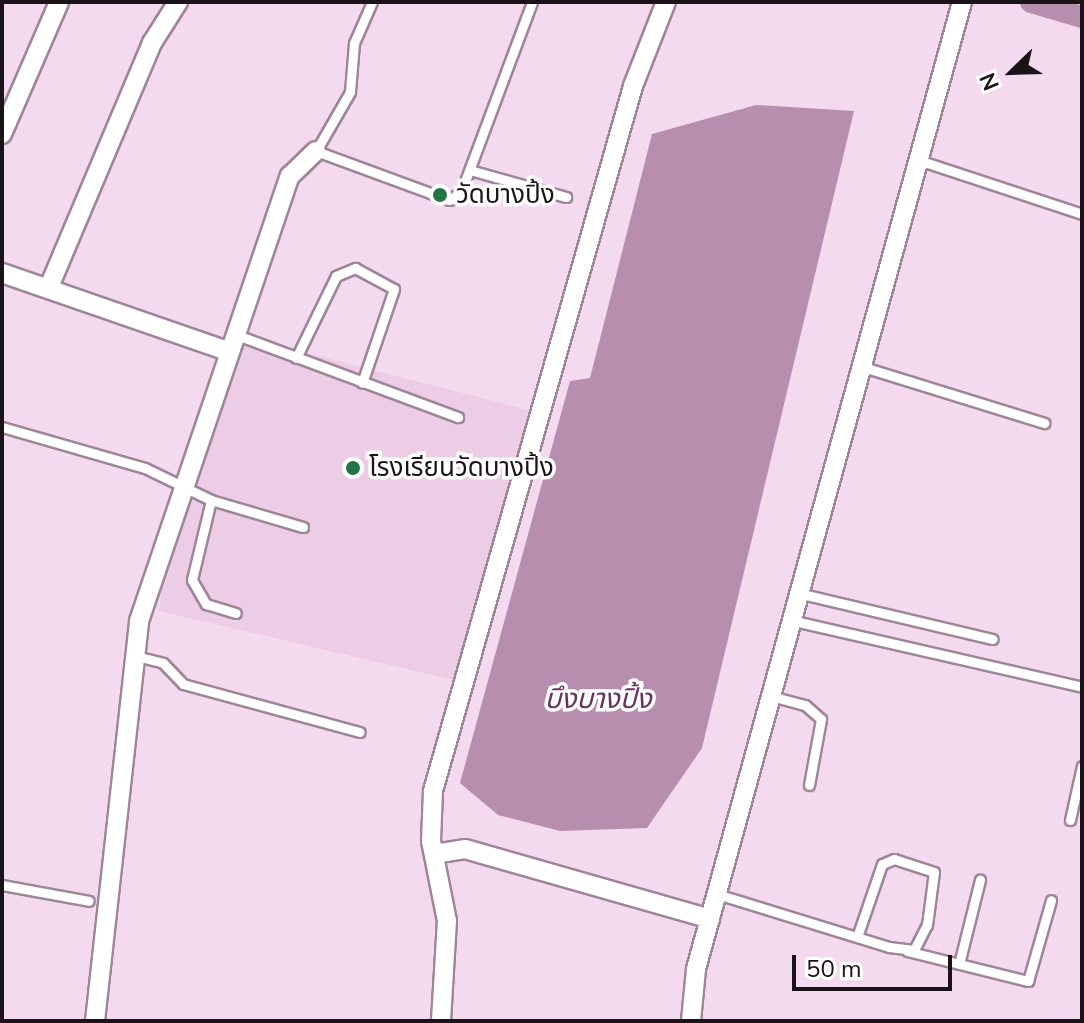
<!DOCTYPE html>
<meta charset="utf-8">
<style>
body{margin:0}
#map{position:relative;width:1084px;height:1023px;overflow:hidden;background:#f4daee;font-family:"Nunito Sans","Noto Sans Thai",sans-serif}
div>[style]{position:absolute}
.built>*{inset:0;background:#edcce5}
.water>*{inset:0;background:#b88eaf}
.canal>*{height:22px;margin:-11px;padding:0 11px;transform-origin:11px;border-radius:11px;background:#b88eaf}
.roads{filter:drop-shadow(2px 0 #9e8598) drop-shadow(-2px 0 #9e8598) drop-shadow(0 2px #9e8598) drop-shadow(0 -2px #9e8598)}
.service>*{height:9px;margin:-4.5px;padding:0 4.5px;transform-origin:4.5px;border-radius:4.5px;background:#fff}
.minor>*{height:18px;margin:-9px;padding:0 9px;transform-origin:9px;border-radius:9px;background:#fff}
.dots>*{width:22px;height:22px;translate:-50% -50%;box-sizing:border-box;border:4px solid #fff;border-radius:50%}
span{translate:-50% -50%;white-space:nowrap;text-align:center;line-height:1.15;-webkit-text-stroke:7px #fff;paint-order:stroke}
.poi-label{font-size:26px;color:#1c131a}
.left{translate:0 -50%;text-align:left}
.water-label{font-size:28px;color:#693360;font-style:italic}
.frame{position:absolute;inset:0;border:4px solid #1c131a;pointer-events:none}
.north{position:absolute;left:972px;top:32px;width:80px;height:80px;-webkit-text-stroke:6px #fff;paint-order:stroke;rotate:247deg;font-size:22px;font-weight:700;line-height:32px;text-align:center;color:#1c131a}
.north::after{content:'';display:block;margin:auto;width:28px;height:36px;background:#1c131a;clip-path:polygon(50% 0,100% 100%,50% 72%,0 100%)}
.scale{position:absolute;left:792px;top:955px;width:160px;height:36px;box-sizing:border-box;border:4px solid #1c131a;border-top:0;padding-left:10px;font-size:24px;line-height:28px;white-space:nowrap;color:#1c131a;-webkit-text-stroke:6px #fff;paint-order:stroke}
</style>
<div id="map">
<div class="built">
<div style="clip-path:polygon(237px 335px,528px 410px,467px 683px,159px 611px,170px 526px)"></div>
</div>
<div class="water">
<div style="clip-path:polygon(756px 105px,854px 111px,702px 748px,647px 828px,560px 831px,498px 815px,460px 783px,570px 381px,590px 378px,652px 134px)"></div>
</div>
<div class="canal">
<div style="left:1031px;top:2px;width:53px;rotate:16.4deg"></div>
</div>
<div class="roads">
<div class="service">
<div style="left:372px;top:2px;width:45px;rotate:113.7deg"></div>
<div style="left:354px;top:43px;width:49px;rotate:94.7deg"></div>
<div style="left:350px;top:92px;width:68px;rotate:120deg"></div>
<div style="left:316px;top:151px;width:142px;rotate:20.2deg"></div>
<div style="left:449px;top:200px;width:14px;rotate:-34deg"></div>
<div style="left:461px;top:192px;width:203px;rotate:-69.5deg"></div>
<div style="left:918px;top:160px;width:173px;rotate:18.2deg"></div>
<div style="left:470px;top:170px;width:100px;rotate:15.7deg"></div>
<div style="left:237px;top:335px;width:236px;rotate:20.4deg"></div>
<div style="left:296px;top:358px;width:91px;rotate:-64deg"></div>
<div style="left:336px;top:276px;width:21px;rotate:-23deg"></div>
<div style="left:355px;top:268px;width:44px;rotate:28.3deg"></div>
<div style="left:394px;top:289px;width:99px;rotate:108.8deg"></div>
<div style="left:860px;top:366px;width:193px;rotate:17.2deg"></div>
<div style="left:2px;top:427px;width:149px;rotate:16deg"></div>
<div style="left:145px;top:468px;width:73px;rotate:25.9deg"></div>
<div style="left:211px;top:500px;width:82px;rotate:103.4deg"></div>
<div style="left:192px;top:580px;width:28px;rotate:60deg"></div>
<div style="left:206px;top:604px;width:31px;rotate:17deg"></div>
<div style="left:211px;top:500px;width:96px;rotate:16.4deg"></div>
<div style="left:798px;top:593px;width:200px;rotate:13.3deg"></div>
<div style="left:790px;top:620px;width:300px;rotate:12.9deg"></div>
<div style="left:132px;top:655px;width:32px;rotate:14deg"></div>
<div style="left:163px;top:663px;width:29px;rotate:46deg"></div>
<div style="left:183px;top:684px;width:183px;rotate:15.2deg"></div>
<div style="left:771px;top:696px;width:35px;rotate:15deg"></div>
<div style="left:805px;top:705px;width:21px;rotate:41deg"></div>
<div style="left:821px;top:719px;width:67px;rotate:100.3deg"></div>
<div style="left:1070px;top:820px;width:55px;rotate:-77.5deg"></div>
<div style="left:2px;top:885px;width:88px;rotate:10.4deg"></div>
<div style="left:717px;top:894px;width:180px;rotate:17.1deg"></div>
<div style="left:889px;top:947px;width:25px;rotate:7deg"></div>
<div style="left:914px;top:950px;width:28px;rotate:-63deg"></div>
<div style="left:927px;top:925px;width:53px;rotate:-82.5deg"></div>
<div style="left:934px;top:872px;width:42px;rotate:-162deg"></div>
<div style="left:894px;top:859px;width:13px;rotate:157deg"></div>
<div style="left:882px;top:864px;width:77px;rotate:108.9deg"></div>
<div style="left:907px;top:951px;width:125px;rotate:13.9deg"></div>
<div style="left:1028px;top:981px;width:84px;rotate:-74.1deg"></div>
<div style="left:959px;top:964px;width:87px;rotate:-76deg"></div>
</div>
<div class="minor">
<div style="left:2px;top:134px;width:144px;rotate:-66.6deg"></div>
<div style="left:2px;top:273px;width:241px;rotate:19.1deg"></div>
<div style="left:49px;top:287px;width:265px;rotate:-67.1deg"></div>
<div style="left:152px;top:43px;width:49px;rotate:-57.6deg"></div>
<div style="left:434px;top:854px;width:31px;rotate:-9deg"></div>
<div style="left:465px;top:849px;width:255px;rotate:15.9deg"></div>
<div style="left:95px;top:1021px;width:402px;rotate:-83.7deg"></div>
<div style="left:139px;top:621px;width:470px;rotate:-71.3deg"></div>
<div style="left:290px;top:176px;width:36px;rotate:-44deg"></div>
<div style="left:441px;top:1021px;width:100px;rotate:-86.6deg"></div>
<div style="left:447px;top:921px;width:82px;rotate:-101.3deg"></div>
<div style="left:431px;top:841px;width:50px;rotate:-87.7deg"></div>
<div style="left:433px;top:791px;width:733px;rotate:-74.16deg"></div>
<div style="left:633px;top:86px;width:90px;rotate:-68.6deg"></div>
<div style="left:691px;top:1021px;width:52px;rotate:-84.5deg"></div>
<div style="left:696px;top:969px;width:1003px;rotate:-74.62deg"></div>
</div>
</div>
<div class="dots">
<div style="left:440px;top:195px;background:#237445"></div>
<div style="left:353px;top:468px;background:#237445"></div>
</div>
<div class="poi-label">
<span class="left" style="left:456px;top:195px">วัดบางปิ้ง</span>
<span class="left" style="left:369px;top:468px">โรงเรียนวัดบางปิ้ง</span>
</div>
<div class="water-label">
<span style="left:598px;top:699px">บึงบางปิ้ง</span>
</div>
<div class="frame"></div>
<div class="north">N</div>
<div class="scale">50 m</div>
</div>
